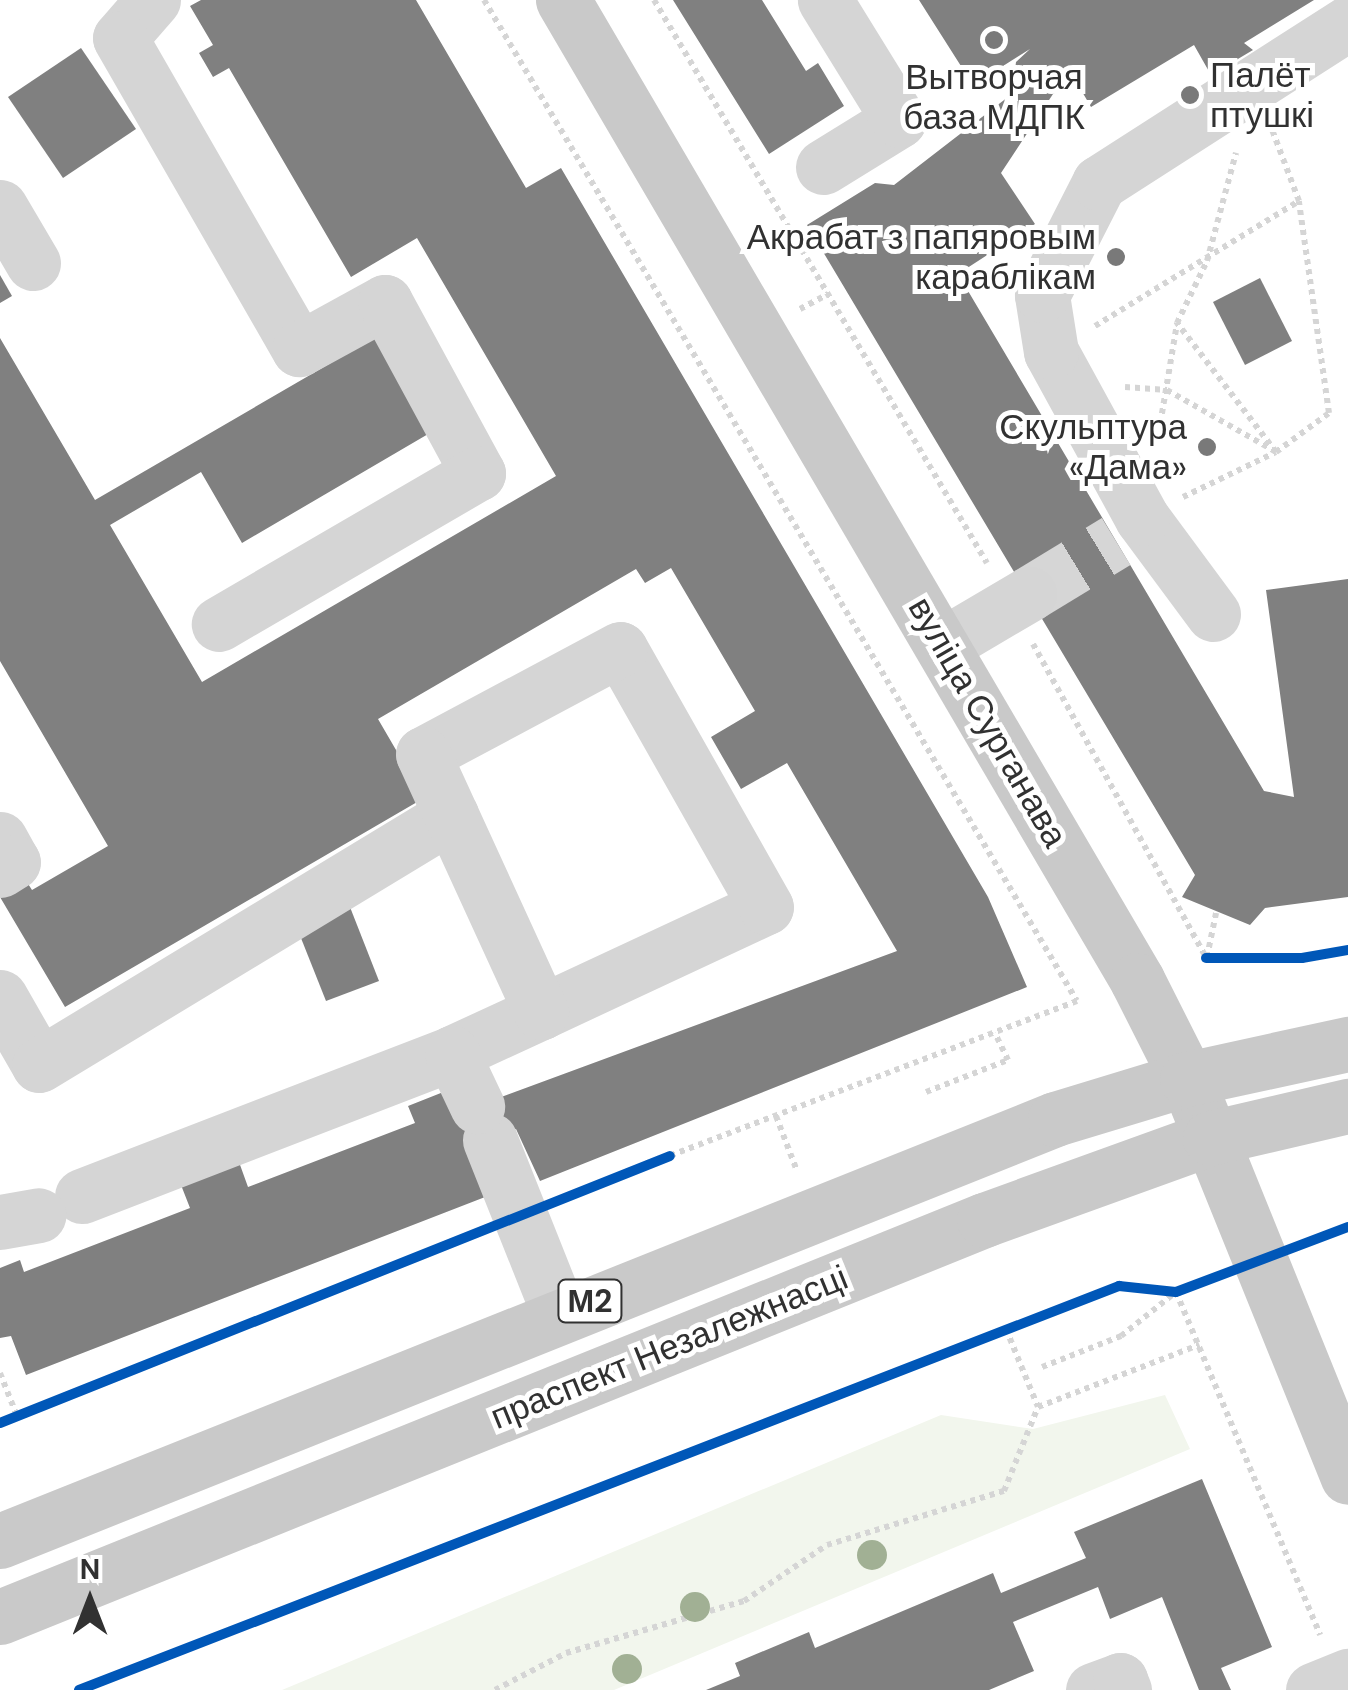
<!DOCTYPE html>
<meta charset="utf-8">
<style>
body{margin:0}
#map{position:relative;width:1348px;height:1690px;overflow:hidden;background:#fff;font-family:"DM Sans",sans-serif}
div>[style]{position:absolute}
.green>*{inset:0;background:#f2f6ed}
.building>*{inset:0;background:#808080}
.minor-tunnel>*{height:55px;margin-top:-27.5px;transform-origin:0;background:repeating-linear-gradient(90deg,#d6d6d6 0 55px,transparent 0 83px)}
.path>*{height:6px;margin-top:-3px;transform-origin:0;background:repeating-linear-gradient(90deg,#d5d5d5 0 5px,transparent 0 10px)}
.minor>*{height:55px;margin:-27.5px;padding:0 27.5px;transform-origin:27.5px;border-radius:27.5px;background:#d5d5d5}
.major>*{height:55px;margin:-27.5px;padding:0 27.5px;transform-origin:27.5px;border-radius:27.5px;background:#c9c9c9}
.cycleway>*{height:10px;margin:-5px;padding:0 5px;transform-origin:5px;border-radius:5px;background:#0057b8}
.trees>*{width:30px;height:30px;margin:-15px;border-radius:50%;background:#a1b094}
.dots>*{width:28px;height:28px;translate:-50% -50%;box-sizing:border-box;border:5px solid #fff;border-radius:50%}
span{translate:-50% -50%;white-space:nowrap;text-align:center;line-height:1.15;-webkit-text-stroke:10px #fff;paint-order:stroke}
.shield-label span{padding:2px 8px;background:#fff;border:2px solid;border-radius:8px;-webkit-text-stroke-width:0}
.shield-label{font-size:32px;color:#313131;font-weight:700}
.poi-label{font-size:35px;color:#313131}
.left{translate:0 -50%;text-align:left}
.right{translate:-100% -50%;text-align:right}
.street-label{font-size:35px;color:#313131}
.north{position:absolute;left:40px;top:1550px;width:100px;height:100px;-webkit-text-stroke:8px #fff;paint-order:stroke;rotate:0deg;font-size:28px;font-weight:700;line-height:40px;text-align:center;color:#313131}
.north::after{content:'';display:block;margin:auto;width:35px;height:45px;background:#313131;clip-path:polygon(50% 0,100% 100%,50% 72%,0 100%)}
</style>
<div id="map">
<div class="green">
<div style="clip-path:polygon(1165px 1395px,1190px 1449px,614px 1690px,282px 1690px,941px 1415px,1033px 1429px)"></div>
</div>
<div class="building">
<div style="clip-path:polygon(201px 0,416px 0,526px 188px,561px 168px,988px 897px,1027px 987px,540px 1181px,516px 1129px,490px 1140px,498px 1192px,26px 1375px,11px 1336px,0 1338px,0 1268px,20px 1260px,24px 1272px,190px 1208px,181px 1185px,239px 1162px,248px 1187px,415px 1123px,408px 1106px,456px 1087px,477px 1106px,897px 951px,787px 763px,741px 789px,711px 737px,755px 711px,671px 568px,645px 583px,636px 569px,378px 719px,424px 798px,65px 1007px,0 897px,25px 879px,32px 890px,108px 846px,0 661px,0 338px,95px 500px,379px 335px,435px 430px,242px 543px,201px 472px,110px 525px,202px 682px,556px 476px,417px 238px,351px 277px,229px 68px,213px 77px,199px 53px,213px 45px,190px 6px)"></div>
<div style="clip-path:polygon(673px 0,762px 0,806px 71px,818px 63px,844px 106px,769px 154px)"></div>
<div style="clip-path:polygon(919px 0,1314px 0,1244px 43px,1253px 50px,1211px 75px,1194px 45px,1091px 107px,1077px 83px,1053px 94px,1001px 173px,1035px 224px,958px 274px,1264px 791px,1294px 797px,1266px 590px,1348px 579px,1348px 897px,1265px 908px,1250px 925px,1182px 897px,1195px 875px,807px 225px,875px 183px,894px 185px,1021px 87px,1014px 78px,1016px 62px,1030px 49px,973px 85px)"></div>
<div style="clip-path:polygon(81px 48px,136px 129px,63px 178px,8px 97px)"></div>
<div style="clip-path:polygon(0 275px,12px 296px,0 303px)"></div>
<div style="clip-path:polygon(1260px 278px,1292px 341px,1245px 365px,1213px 302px)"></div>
<div style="clip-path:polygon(348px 902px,379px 981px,326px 1001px,295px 923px)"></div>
<div style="clip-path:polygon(1202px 1479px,1272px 1647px,1221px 1668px,1231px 1690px,1199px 1690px,1162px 1597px,1110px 1619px,1098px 1587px,1013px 1622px,1034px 1671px,989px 1690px,706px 1690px,740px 1676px,735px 1663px,809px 1632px,815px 1648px,993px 1573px,1001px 1593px,1086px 1558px,1074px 1532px)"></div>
</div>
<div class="minor-tunnel">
<div style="left:1029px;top:594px;width:102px;rotate:-31.3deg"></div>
</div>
<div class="path">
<div style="left:484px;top:0;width:1163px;rotate:59.36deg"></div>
<div style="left:1077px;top:1001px;width:436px;rotate:159.2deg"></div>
<div style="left:654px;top:0;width:654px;rotate:59.4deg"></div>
<div style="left:800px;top:309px;width:32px;rotate:-28deg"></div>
<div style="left:1095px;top:326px;width:239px;rotate:-31.5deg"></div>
<div style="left:1125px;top:387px;width:42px;rotate:4.1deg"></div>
<div style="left:1167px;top:390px;width:125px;rotate:29.6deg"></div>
<div style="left:1276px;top:452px;width:163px;rotate:-127.5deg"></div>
<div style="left:1157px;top:443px;width:122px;rotate:-80.5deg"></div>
<div style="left:1177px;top:323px;width:69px;rotate:-64.2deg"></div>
<div style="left:1207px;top:261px;width:112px;rotate:-75deg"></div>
<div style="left:1183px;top:497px;width:103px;rotate:-25.8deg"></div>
<div style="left:1276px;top:452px;width:66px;rotate:-36.3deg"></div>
<div style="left:1329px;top:413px;width:214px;rotate:-98.1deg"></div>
<div style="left:1299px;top:201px;width:79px;rotate:-110.7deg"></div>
<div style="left:1033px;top:644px;width:359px;rotate:61.1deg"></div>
<div style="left:1207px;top:957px;width:45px;rotate:-78.4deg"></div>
<div style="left:926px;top:1092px;width:88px;rotate:-21.3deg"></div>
<div style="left:1008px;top:1060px;width:30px;rotate:-116deg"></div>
<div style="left:776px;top:1116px;width:59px;rotate:69.1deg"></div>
<div style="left:1006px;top:1329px;width:84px;rotate:67.7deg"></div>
<div style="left:1042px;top:1367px;width:85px;rotate:-21.4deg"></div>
<div style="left:1121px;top:1336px;width:70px;rotate:-38.7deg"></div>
<div style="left:1176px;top:1292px;width:372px;rotate:67.2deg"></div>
<div style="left:0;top:1373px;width:46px;rotate:68.4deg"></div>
<div style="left:495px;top:1690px;width:80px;rotate:-27.5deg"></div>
<div style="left:566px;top:1653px;width:185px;rotate:-16.3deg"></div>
<div style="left:744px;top:1601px;width:100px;rotate:-34deg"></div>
<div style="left:827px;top:1545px;width:185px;rotate:-17deg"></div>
<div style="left:1004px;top:1491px;width:91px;rotate:-68deg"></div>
<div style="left:1038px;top:1407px;width:173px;rotate:-21.1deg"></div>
</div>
<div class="minor">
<div style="left:153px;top:0;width:50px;rotate:131deg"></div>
<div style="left:120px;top:38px;width:359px;rotate:60.1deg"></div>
<div style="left:299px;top:349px;width:98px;rotate:-28.7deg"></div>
<div style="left:385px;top:302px;width:195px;rotate:61.5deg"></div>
<div style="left:478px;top:473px;width:300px;rotate:149.8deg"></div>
<div style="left:823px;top:167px;width:89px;rotate:-31.7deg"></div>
<div style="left:899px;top:120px;width:141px;rotate:-121.7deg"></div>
<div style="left:0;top:207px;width:65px;rotate:59.5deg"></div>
<div style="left:1213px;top:614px;width:119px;rotate:-126.5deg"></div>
<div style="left:1142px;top:518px;width:189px;rotate:-118.7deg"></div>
<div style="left:1051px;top:352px;width:58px;rotate:-99deg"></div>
<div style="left:1042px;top:295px;width:126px;rotate:-63deg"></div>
<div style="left:1099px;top:183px;width:296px;rotate:-32.7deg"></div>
<div style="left:944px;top:644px;width:99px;rotate:-30.5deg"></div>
<div style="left:0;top:839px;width:26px;rotate:61deg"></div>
<div style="left:13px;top:862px;width:15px;rotate:148deg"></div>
<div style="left:0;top:997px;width:78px;rotate:60.2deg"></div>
<div style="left:39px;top:1065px;width:482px;rotate:-31.2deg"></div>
<div style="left:452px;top:1053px;width:98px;rotate:-24.7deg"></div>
<div style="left:541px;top:1012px;width:248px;rotate:-25deg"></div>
<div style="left:766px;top:907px;width:296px;rotate:-119.5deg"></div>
<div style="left:620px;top:649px;width:223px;rotate:151.9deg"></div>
<div style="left:423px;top:754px;width:284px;rotate:65.4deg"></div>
<div style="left:490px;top:1140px;width:186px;rotate:68.3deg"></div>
<div style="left:82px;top:1196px;width:397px;rotate:-21.1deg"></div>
<div style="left:452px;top:1053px;width:59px;rotate:64.7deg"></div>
<div style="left:0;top:1222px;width:39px;rotate:-10deg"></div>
<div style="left:1093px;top:1690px;width:29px;rotate:-20deg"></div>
<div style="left:1120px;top:1680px;width:11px;rotate:68deg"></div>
<div style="left:1313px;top:1690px;width:38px;rotate:-22deg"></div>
</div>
<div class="major">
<div style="left:563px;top:0;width:1136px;rotate:59.64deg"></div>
<div style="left:1137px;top:980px;width:111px;rotate:63.2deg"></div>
<div style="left:1187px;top:1079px;width:429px;rotate:68deg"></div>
<div style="left:0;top:1541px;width:1136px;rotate:-21.8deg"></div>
<div style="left:1055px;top:1119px;width:138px;rotate:-16.9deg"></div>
<div style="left:1187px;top:1079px;width:165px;rotate:-12.3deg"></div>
<div style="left:0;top:1617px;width:1061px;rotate:-21.97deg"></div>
<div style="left:984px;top:1220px;width:240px;rotate:-19.9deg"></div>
<div style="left:1210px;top:1138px;width:142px;rotate:-13.1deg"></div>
</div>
<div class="cycleway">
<div style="left:1206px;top:958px;width:96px"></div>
<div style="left:1302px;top:958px;width:47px;rotate:-9.9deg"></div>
<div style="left:0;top:1423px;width:721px;rotate:-21.73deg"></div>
<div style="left:79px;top:1690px;width:1116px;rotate:-21.23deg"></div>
<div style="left:1119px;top:1286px;width:57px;rotate:6deg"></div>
<div style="left:1176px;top:1292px;width:184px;rotate:-20.7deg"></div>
</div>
<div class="trees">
<div style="left:872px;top:1555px"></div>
<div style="left:695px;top:1607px"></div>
<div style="left:627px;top:1669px"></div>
</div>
<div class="dots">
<div style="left:994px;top:40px;background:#797979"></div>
<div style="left:1190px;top:95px;background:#797979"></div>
<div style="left:1116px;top:257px;background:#797979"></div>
<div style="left:1207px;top:447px;background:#797979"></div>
</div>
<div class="shield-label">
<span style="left:590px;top:1301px">М2</span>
</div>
<div class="poi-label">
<span class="left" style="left:1210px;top:95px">Палёт<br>птушкі</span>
<span style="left:994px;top:97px">Вытворчая<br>база МДПК</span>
<span class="right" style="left:1096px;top:257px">Акрабат з папяровым<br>караблікам</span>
<span class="right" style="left:1187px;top:447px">Скульптура<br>«Дама»</span>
</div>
<div class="street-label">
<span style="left:988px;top:722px;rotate:60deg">вуліца Сурганава</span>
<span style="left:669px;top:1347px;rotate:-22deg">праспект Незалежнасці</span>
</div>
<div class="north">N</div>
</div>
